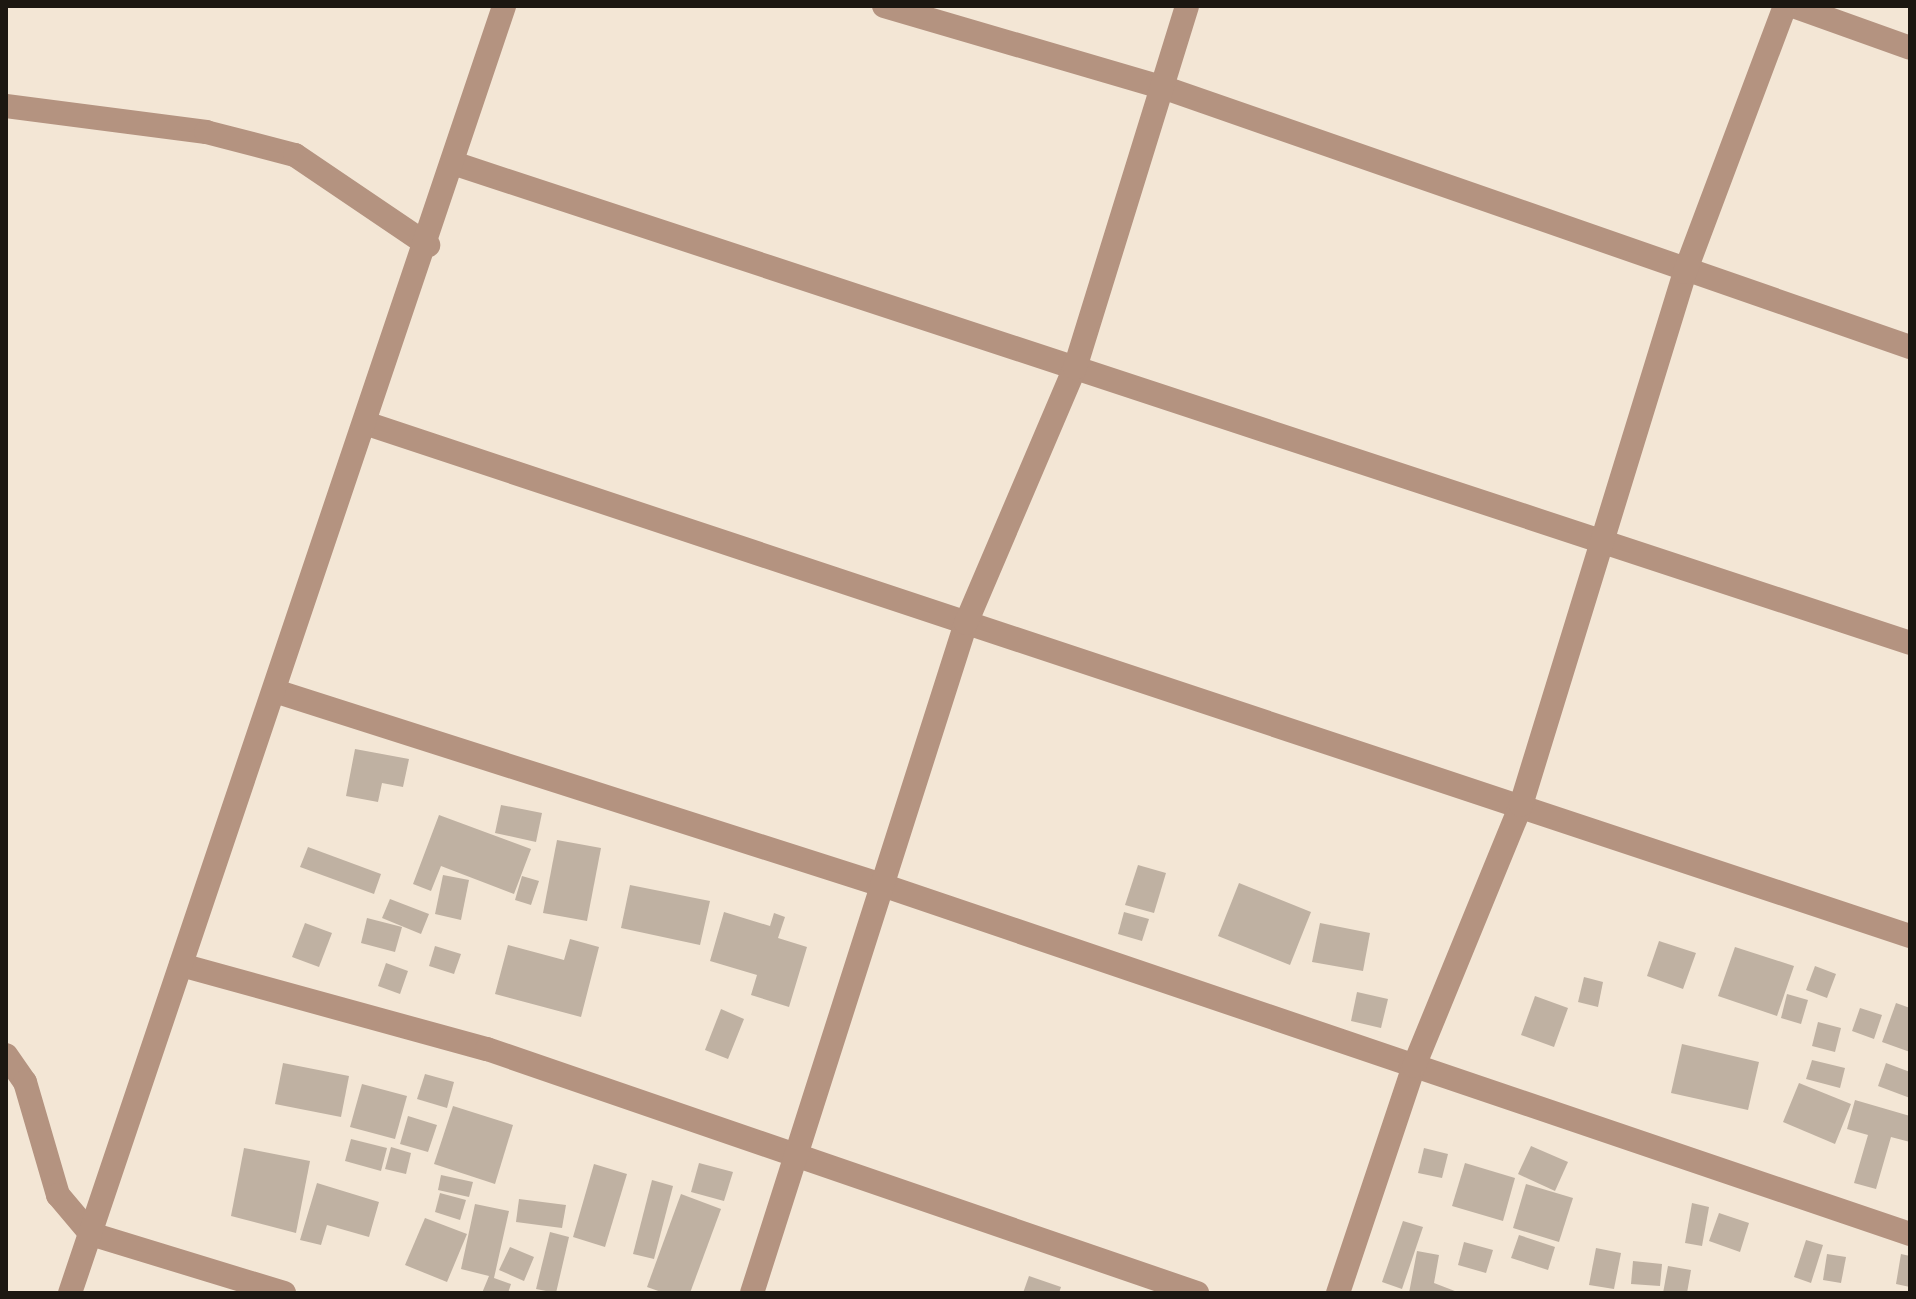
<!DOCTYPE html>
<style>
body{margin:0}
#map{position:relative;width:1916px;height:1299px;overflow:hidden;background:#f3e6d5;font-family:"Fira Sans Condensed",sans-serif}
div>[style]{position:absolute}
.building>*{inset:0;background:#bfb1a2}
.street>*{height:24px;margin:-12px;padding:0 12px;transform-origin:12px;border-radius:12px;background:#b49380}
span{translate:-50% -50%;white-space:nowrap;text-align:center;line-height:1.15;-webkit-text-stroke:6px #f3e6d5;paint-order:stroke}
.frame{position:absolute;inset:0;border:8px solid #1c1711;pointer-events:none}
</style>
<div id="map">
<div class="building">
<div style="clip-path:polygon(355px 749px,409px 759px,403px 787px,382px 783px,378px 802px,346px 796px)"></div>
<div style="clip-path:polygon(501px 805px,542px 813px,536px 842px,495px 833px)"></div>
<div style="clip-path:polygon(439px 815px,531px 849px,514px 894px,441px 866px,431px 891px,413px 884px)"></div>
<div style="clip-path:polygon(557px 840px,601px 848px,587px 921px,543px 913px)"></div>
<div style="clip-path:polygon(308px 847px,381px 874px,374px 894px,300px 867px)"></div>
<div style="clip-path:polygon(1138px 865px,1166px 873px,1154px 913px,1125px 905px)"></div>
<div style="clip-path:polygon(443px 875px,469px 880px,461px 920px,435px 914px)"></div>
<div style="clip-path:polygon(522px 876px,539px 881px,531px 905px,515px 900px)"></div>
<div style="clip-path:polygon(1239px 883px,1311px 912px,1290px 965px,1218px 936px)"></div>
<div style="clip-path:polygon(630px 885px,710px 901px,700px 945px,621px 928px)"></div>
<div style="clip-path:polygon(390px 899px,429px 914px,421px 934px,382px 918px)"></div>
<div style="clip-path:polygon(724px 912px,770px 926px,774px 913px,785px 917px,778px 938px,807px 947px,789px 1007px,751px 995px,757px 975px,710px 961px)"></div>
<div style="clip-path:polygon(1124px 912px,1149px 919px,1142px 941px,1118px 934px)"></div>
<div style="clip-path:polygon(367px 918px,402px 927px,395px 952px,361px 943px)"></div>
<div style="clip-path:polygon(305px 923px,332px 933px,319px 967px,292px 957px)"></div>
<div style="clip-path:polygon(1320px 923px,1370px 933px,1363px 971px,1312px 962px)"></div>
<div style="clip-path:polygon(570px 939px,599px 947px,581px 1017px,495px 994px,508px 945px,564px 960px)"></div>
<div style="clip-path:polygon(1659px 941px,1696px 953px,1683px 989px,1647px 976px)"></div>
<div style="clip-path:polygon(435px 946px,461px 954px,454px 974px,429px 966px)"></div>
<div style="clip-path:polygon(1735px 947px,1794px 966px,1777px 1016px,1718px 996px)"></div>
<div style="clip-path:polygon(386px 963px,408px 971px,400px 994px,378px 986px)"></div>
<div style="clip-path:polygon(1815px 966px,1836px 974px,1827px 998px,1806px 990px)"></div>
<div style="clip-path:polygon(1584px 977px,1603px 982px,1598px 1007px,1578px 1002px)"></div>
<div style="clip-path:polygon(1357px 992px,1388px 999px,1381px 1028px,1351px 1021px)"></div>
<div style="clip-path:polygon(1787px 994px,1808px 1000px,1801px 1024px,1781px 1018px)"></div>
<div style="clip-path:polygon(1535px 996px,1568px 1008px,1554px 1047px,1521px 1035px)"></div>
<div style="clip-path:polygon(1896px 1003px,1910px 1008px,1910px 1052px,1882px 1042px)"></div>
<div style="clip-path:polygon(1860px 1008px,1882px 1015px,1874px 1039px,1852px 1031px)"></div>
<div style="clip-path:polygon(721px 1009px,744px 1019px,728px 1059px,705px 1050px)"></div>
<div style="clip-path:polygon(1818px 1022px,1841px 1028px,1835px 1052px,1812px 1046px)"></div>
<div style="clip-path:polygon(1682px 1044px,1759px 1062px,1748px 1110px,1671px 1093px)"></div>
<div style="clip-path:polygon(1812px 1060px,1845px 1068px,1840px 1088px,1806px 1079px)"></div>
<div style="clip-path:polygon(283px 1063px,349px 1076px,341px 1117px,275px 1104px)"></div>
<div style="clip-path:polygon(1886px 1063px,1910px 1072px,1910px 1098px,1878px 1086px)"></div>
<div style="clip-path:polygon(425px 1074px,454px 1082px,447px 1108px,417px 1099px)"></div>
<div style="clip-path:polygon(1799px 1083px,1851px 1104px,1835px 1144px,1783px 1122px)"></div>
<div style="clip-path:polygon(362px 1084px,407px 1096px,395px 1139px,350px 1127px)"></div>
<div style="clip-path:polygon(1855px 1100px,1910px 1116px,1910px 1142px,1891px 1137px,1876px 1189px,1854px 1183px,1868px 1135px,1847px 1129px)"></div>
<div style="clip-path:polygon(453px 1106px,513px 1125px,495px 1184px,434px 1164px)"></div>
<div style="clip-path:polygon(408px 1116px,437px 1125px,428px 1152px,400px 1144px)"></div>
<div style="clip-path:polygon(351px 1139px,387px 1148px,381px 1171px,345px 1161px)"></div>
<div style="clip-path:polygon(1531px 1146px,1568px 1162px,1555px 1191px,1518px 1174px)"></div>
<div style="clip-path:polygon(391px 1147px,411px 1153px,406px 1174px,385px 1169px)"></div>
<div style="clip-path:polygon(244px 1148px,310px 1161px,296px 1233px,231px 1216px)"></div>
<div style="clip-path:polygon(1424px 1148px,1448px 1154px,1442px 1178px,1418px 1173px)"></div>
<div style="clip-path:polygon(699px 1163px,733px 1172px,724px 1201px,691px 1192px)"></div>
<div style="clip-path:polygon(1465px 1163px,1515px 1178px,1503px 1221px,1452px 1206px)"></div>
<div style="clip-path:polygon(594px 1164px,627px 1174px,605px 1247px,573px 1237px)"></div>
<div style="clip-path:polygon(441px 1175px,473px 1182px,469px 1197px,438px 1190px)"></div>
<div style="clip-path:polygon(652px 1180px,673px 1186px,654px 1259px,633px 1254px)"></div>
<div style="clip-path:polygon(317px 1183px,379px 1202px,369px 1237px,327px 1225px,321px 1245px,300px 1240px)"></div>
<div style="clip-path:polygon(1526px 1184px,1573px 1198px,1559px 1242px,1513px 1228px)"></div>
<div style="clip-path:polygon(440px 1193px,466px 1200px,460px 1220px,435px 1212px)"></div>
<div style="clip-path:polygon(681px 1194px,721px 1209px,690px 1293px,664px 1293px,647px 1287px)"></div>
<div style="clip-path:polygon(519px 1199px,566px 1205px,562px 1228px,516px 1222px)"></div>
<div style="clip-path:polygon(1692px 1203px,1709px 1207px,1702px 1246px,1685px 1243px)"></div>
<div style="clip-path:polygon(475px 1204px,509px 1211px,494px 1278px,511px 1284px,508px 1293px,482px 1293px,489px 1276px,461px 1269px)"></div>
<div style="clip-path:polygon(1719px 1213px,1749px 1223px,1740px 1252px,1709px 1241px)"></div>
<div style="clip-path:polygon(425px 1218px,467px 1234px,447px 1282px,405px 1265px)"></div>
<div style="clip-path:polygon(1403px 1221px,1423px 1227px,1402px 1289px,1382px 1282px)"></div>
<div style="clip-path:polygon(550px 1232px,569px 1237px,556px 1293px,536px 1289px)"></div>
<div style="clip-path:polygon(1519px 1235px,1555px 1247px,1548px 1270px,1511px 1258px)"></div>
<div style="clip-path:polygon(1806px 1240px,1823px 1245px,1811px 1283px,1794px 1277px)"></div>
<div style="clip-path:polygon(1464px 1242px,1493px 1250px,1486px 1273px,1458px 1265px)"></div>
<div style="clip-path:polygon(510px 1247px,534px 1257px,524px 1281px,499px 1270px)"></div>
<div style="clip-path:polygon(1596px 1248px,1621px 1253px,1614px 1289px,1589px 1285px)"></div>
<div style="clip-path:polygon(1417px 1251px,1439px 1255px,1434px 1283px,1460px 1293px,1409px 1293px)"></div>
<div style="clip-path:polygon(1827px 1254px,1846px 1257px,1841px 1283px,1823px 1280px)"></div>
<div style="clip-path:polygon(1901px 1254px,1910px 1256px,1910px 1287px,1896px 1284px)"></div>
<div style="clip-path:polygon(1633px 1261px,1662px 1264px,1660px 1286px,1631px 1284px)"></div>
<div style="clip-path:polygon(1668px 1266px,1691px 1270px,1687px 1293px,1663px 1293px)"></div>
<div style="clip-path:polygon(1029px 1276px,1061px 1287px,1059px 1293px,1023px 1293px)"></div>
</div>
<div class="street">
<div style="left:884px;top:6px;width:293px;rotate:16.3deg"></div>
<div style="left:1165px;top:88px;width:789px;rotate:19.17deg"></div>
<div style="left:1793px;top:6px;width:124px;rotate:19.7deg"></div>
<div style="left:6px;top:106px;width:202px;rotate:7.4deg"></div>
<div style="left:206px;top:132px;width:92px;rotate:14.5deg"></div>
<div style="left:295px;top:155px;width:161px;rotate:34.1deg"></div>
<div style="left:453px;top:163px;width:1534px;rotate:18.23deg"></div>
<div style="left:368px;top:424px;width:1625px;rotate:18.37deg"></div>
<div style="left:278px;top:692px;width:634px;rotate:17.72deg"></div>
<div style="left:882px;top:885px;width:1086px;rotate:18.75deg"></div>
<div style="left:181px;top:965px;width:317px;rotate:15.4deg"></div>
<div style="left:487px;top:1049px;width:751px;rotate:18.97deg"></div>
<div style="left:6px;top:1055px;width:33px;rotate:55deg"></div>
<div style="left:25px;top:1082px;width:118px;rotate:73.7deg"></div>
<div style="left:58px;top:1195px;width:51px;rotate:49.8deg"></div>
<div style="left:91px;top:1234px;width:202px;rotate:17deg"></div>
<div style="left:70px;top:1293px;width:1358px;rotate:-71.36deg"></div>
<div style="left:752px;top:1293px;width:703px;rotate:-72.29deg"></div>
<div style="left:966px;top:623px;width:277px;rotate:-66.9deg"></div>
<div style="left:1075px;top:368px;width:379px;rotate:-72.8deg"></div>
<div style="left:1338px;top:1293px;width:239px;rotate:-71.5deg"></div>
<div style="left:1414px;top:1066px;width:282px;rotate:-67.7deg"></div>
<div style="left:1521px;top:805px;width:558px;rotate:-72.9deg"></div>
<div style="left:1685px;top:272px;width:284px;rotate:-69.4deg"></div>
</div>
<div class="frame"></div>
</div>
